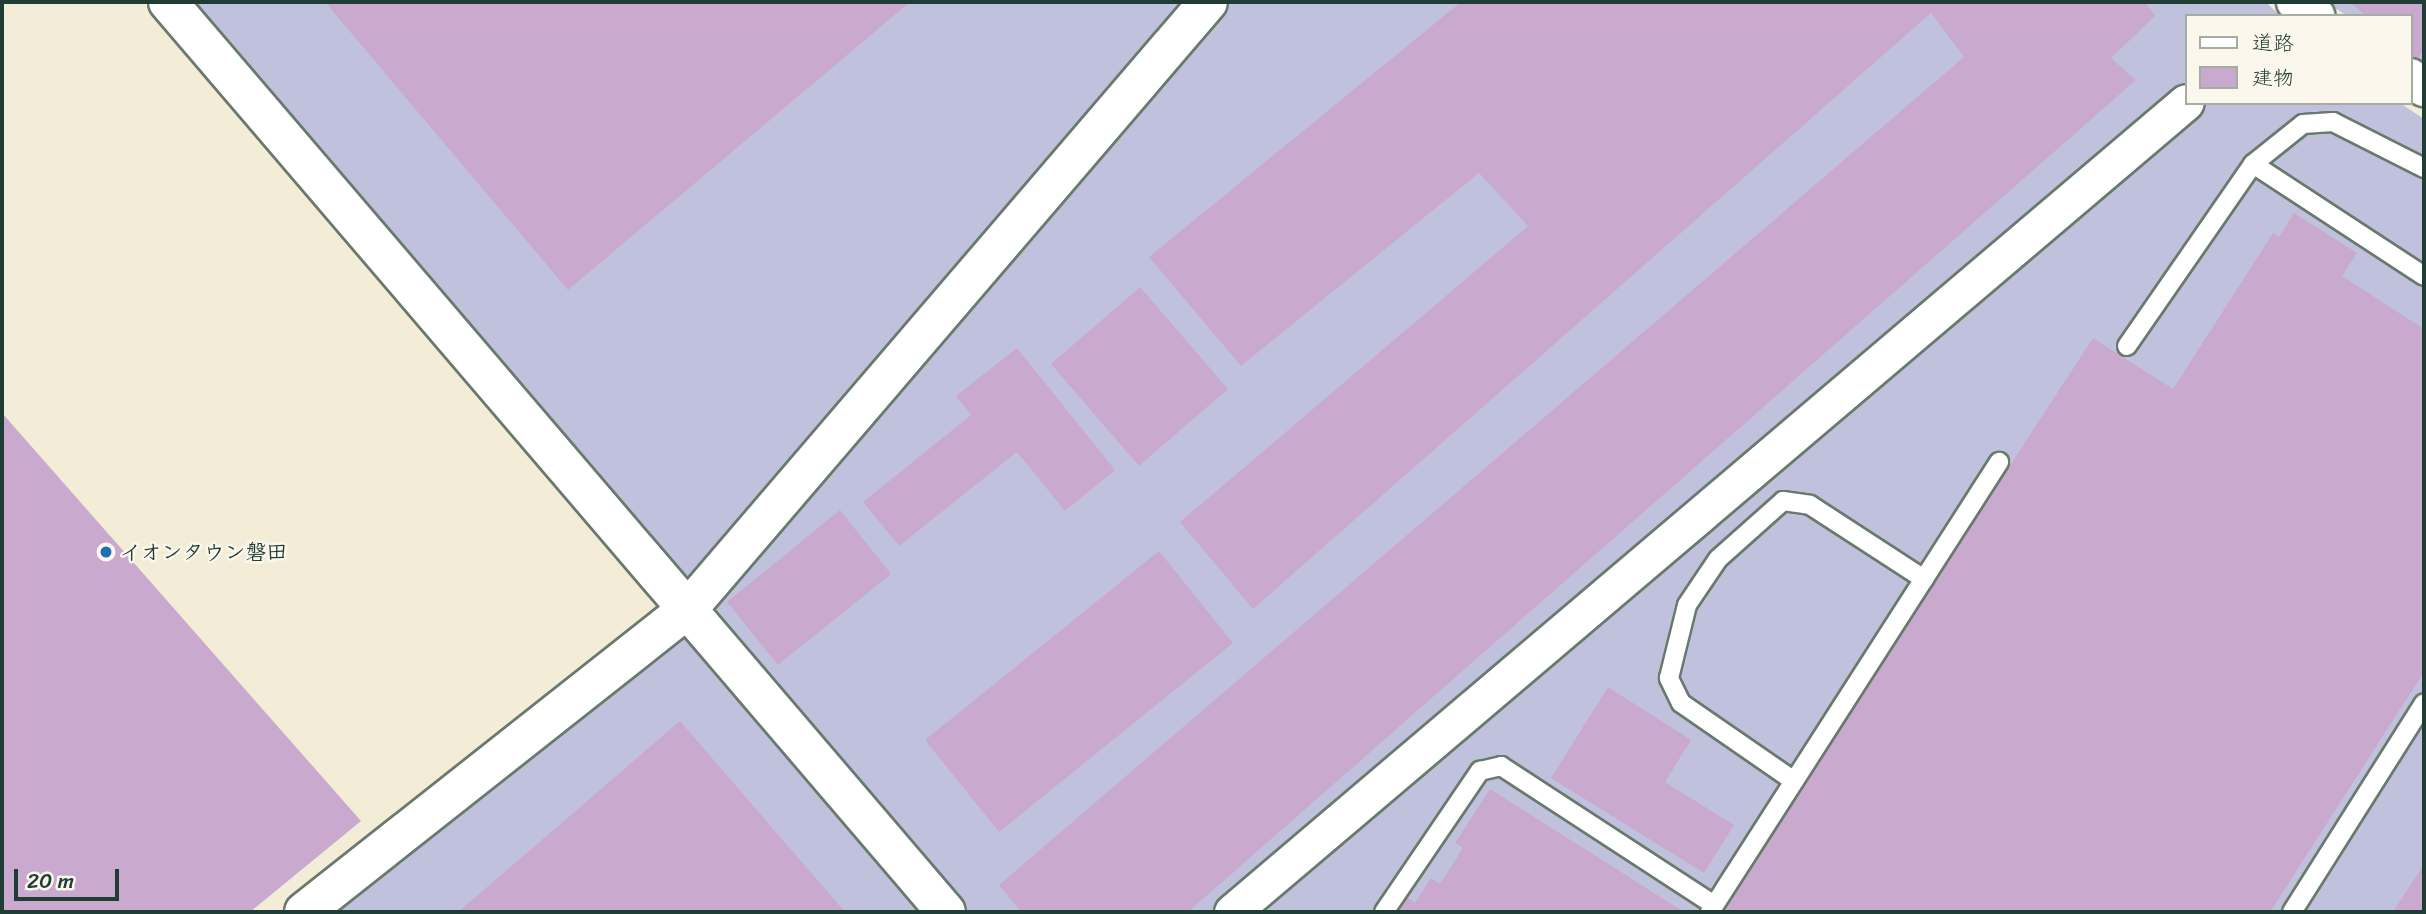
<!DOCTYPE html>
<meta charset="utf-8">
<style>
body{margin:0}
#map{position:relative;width:2426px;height:914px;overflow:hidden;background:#f3ecd7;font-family:Sriracha,"Klee One",sans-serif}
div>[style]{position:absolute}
.industrial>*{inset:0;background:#c0c2dd}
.building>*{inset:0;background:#caa9ce}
.roads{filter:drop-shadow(2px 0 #697a6d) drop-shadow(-2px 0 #697a6d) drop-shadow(0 2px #697a6d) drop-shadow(0 -2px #697a6d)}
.service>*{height:18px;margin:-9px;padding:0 9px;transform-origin:9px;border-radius:9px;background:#fff}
.minor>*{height:35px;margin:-17.5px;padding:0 17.5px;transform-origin:17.5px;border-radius:17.5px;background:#fff}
.tertiary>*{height:38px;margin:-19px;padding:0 19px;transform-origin:19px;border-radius:19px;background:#fff}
.dots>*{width:19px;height:19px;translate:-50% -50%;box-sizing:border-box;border:4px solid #fbf7ec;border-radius:50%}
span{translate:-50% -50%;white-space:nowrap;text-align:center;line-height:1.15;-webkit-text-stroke:5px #fbf7ec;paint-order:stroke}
.poi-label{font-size:21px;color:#1f3d34;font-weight:700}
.left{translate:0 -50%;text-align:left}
.frame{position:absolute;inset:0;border:4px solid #1f3d34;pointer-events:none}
.legend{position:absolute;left:2185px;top:14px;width:228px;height:91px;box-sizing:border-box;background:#fbf7ec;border:2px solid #a3ada2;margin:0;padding:9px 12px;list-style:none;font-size:21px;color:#1f3d34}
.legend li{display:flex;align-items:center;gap:14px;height:35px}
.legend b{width:35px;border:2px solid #a3ada2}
.scale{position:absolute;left:14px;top:869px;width:105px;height:32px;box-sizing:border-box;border:4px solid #1f3d34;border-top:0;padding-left:9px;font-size:21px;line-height:24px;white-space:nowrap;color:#1f3d34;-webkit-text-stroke:5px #fbf7ec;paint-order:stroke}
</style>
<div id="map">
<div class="industrial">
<div style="clip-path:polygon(168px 2px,2266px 2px,2280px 16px,2186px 16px,2186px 103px,2400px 103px,2424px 119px,2424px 912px,304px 912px,688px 609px)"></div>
<div style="clip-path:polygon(2326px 2px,2424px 2px,2424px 66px,2410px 57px,2410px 16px,2347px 16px)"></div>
</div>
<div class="building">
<div style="clip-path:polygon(325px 2px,910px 2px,568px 290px)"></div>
<div style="clip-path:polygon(1461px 2px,2145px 2px,2155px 16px,2111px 58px,2136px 80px,1188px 912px,1021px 912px,999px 885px,1964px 57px,1931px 13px,1253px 609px,1180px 522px,1528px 226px,1479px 173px,1241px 366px,1149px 257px)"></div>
<div style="clip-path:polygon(2350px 2px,2424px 2px,2424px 50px,2417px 59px,2410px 53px,2410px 16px,2366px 16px)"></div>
<div style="clip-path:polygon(2294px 213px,2357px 253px,2342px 276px,2424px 329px,2424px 672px,2270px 912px,1719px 912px,2093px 338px,2173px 389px,2273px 233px,2279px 237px)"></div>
<div style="clip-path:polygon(1140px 287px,1228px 389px,1139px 466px,1051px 364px)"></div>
<div style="clip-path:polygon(1017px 348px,1115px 470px,1065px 511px,1017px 452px,899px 546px,863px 502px,971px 415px,956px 396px)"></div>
<div style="clip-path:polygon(2px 413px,361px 821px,250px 912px,2px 912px)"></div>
<div style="clip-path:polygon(840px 510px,891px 574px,778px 665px,727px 602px)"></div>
<div style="clip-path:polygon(1159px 551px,1233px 643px,999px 832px,925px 740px)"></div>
<div style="clip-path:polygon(1608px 687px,1691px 740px,1665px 782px,1734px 825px,1704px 873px,1551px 778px)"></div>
<div style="clip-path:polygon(680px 721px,845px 912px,458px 912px)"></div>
<div style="clip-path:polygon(1490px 789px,1684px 912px,1392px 912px,1409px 886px,1414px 889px,1408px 898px,1415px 903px,1431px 878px,1440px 884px,1463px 848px,1455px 843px)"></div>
<div style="clip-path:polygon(2424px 864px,2424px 912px,2393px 912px)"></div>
</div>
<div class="roads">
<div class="service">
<div style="left:2253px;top:164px;width:204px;rotate:33.2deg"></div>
<div style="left:2127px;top:346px;width:221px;rotate:-55.3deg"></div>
<div style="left:2253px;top:164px;width:64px;rotate:-38.7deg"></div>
<div style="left:2303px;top:124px;width:30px;rotate:-4deg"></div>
<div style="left:2333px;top:122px;width:102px;rotate:26.8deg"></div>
<div style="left:1794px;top:781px;width:137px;rotate:-145.4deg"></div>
<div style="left:1681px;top:703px;width:28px;rotate:-116deg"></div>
<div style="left:1669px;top:678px;width:75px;rotate:-76.1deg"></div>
<div style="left:1687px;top:605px;width:55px;rotate:-56deg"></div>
<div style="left:1718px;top:559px;width:87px;rotate:-41.7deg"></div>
<div style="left:1783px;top:501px;width:27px;rotate:8deg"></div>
<div style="left:1810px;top:505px;width:136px;rotate:33deg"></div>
<div style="left:1384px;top:912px;width:171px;rotate:-55.8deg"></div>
<div style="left:1480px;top:771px;width:22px;rotate:-13deg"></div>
<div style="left:1501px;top:766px;width:254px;rotate:33.1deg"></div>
<div style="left:1710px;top:912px;width:535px;rotate:-57.29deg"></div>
<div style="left:2292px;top:912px;width:247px;rotate:-57.7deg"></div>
</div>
<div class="minor">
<div style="left:1232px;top:912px;width:1251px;rotate:-40.33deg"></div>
</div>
<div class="tertiary">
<div style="left:168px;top:2px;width:1197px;rotate:49.47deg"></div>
<div style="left:2296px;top:2px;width:24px;rotate:36deg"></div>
<div style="left:2410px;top:78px;width:17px;rotate:33deg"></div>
<div style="left:304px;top:912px;width:489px;rotate:-38.3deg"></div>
<div style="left:688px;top:609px;width:799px;rotate:-49.41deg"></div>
</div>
</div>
<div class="dots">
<div style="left:106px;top:552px;background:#1f6fb2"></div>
</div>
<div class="poi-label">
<span class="left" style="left:120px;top:552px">イオンタウン磐田</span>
</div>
<div class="frame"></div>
<ul class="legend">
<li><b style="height:9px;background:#fff"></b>道路</li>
<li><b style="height:19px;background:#caa9ce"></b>建物</li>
</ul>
<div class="scale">20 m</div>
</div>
